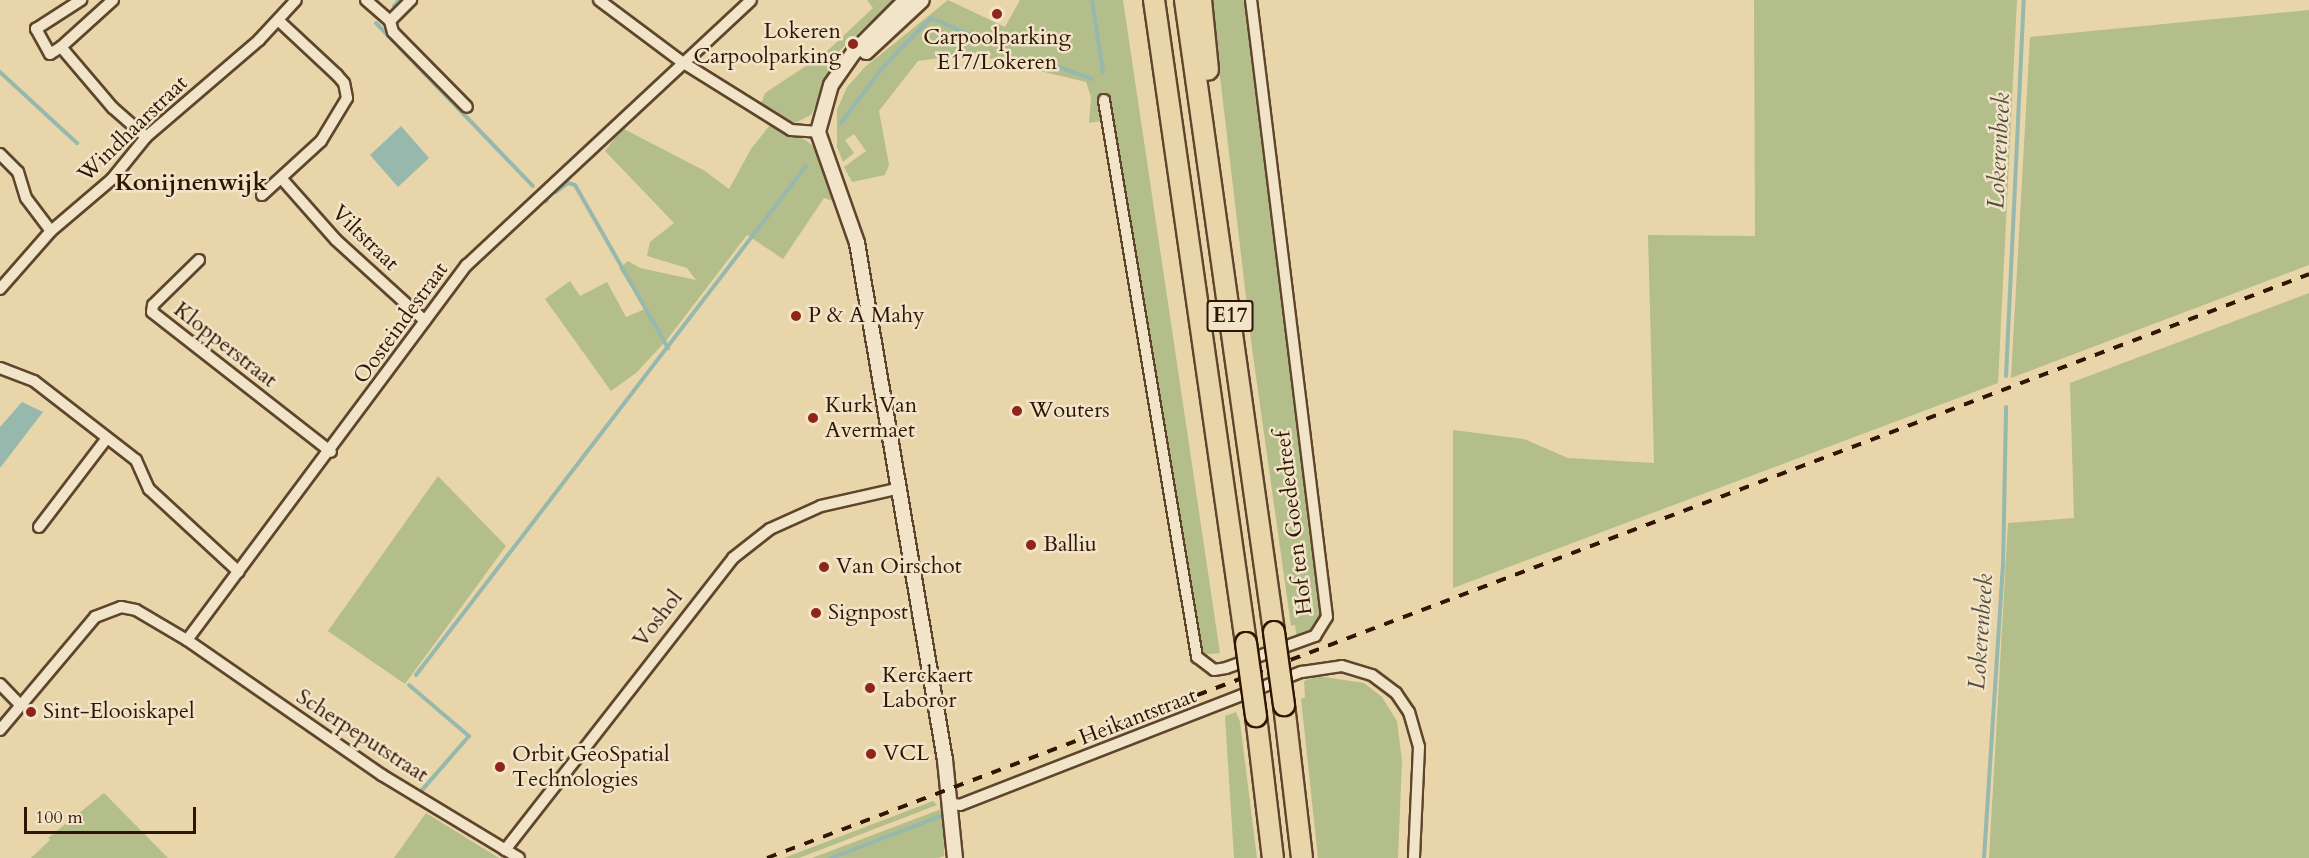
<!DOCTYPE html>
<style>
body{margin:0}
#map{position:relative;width:2309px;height:858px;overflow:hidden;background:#e9d5aa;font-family:Cardo,serif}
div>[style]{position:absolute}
.green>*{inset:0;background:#b4be8a}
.water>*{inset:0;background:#97b8ad}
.stream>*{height:4px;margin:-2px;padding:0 2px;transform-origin:2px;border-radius:2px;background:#97b8ad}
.roads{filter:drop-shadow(2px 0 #5f452d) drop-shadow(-2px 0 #5f452d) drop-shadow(0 2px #5f452d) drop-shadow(0 -2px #5f452d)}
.minor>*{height:10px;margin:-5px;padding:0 5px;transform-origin:5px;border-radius:5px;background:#f1e4c8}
.tertiary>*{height:14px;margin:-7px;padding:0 7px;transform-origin:7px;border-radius:7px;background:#f1e4c8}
.motorway>*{height:20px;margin:-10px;padding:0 10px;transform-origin:10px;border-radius:10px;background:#e9d5aa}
.rail>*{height:4px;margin-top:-2px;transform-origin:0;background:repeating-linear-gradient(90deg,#311503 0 10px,transparent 0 20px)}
.bridges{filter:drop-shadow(2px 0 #311503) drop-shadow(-2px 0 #311503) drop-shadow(0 2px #311503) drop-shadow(0 -2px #311503)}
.motorway-bridge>*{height:20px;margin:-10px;padding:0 10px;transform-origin:10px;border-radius:10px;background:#e9d5aa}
.dots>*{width:16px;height:16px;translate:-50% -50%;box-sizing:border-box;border:3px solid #f1e4c8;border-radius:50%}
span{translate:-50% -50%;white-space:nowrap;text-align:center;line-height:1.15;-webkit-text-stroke:5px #f1e4c8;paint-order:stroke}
.shield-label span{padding:2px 4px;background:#f1e4c8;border:2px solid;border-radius:4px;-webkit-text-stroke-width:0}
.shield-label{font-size:21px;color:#311503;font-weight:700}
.poi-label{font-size:22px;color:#311503}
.right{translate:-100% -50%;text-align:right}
.left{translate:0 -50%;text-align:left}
.street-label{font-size:22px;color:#311503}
.water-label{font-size:24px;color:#554e3e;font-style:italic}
.neighbourhood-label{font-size:24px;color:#311503;font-weight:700}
.scale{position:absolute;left:24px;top:807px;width:172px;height:27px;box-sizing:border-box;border:3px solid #311503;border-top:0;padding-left:8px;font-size:18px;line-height:21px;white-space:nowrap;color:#311503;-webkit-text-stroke:4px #f1e4c8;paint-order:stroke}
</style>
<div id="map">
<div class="green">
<div style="clip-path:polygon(867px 0,894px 0,836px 54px,838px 57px,811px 115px,795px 123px,761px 104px,765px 93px,824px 54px,873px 8px)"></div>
<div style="clip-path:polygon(948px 0,1005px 27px,1020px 0,1123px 0,1220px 653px,1200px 655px,1107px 95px,1102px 96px,1106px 120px,1089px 123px,1091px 97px,1086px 82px,1036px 70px,1026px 61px,1010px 64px,1008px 56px,990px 59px,989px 51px,918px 61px,879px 111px,889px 165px,885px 175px,852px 182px,844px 167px,866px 151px,854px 134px,845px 140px,854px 153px,843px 162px,837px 147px,837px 110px,847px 87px,865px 67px)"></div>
<div style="clip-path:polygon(1211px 0,1246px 0,1324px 601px,1320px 629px,1297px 640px,1295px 625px,1291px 626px,1252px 348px)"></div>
<div style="clip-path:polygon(1754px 0,2017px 0,1998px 383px,1453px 588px,1453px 430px,1524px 439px,1568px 458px,1654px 463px,1648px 235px,1755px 236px)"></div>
<div style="clip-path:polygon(2309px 10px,2309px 265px,2011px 378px,2030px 37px)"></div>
<div style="clip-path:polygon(769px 126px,804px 139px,813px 146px,835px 192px,833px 201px,824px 198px,783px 259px,747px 235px,666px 341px,636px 373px,611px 391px,545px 299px,570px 281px,580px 296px,607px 282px,626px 317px,645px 309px,619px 268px,628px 261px,640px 268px,696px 280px,687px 268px,647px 256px,650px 242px,674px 223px,605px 151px,622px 128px,705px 171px,729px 189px,751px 149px)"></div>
<div style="clip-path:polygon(2309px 293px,2309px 858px,1989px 858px,2008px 523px,2074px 518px,2070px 383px)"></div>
<div style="clip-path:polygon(438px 476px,506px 546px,405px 684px,328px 631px)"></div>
<div style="clip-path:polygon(1318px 676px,1364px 683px,1382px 697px,1397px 721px,1402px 761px,1398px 858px,1318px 858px,1301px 699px,1305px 697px,1304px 681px)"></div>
<div style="clip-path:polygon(1236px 712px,1240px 722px,1257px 858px,1234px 858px,1225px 716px)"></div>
<div style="clip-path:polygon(104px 793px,168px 858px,31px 858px,50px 840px,48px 838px)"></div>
<div style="clip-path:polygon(933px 801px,937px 805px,799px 858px,784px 858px)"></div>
<div style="clip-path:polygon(944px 808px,944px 856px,938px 858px,812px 858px)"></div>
<div style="clip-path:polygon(426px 813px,499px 858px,394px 858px)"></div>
</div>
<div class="water">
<div style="clip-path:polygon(401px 126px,429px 158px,398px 187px,370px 155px)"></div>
<div style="clip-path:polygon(22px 402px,43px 412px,0 468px,0 427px)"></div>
</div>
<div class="stream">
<div style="left:1092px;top:0;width:73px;rotate:81.3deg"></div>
<div style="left:394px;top:6px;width:8px;rotate:-50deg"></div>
<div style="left:376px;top:23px;width:226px;rotate:46.1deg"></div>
<div style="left:1037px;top:59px;width:59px;rotate:20deg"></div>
<div style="left:0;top:72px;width:105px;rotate:42.7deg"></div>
<div style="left:841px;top:123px;width:71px;rotate:-53deg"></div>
<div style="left:884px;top:66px;width:67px;rotate:-45.6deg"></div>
<div style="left:931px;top:18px;width:48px;rotate:23.4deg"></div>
<div style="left:556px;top:192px;width:15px;rotate:-37deg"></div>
<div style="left:568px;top:183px;width:7px;rotate:16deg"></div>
<div style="left:575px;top:185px;width:188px;rotate:60.3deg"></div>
<div style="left:546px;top:201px;width:1px;rotate:-45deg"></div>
<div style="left:2006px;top:376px;width:376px;rotate:-87.3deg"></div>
<div style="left:416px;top:675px;width:641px;rotate:-52.54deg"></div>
<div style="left:409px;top:685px;width:79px;rotate:40.4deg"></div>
<div style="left:469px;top:736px;width:72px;rotate:131deg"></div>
<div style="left:831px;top:858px;width:118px;rotate:-20.9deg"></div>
<div style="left:1984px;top:858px;width:292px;rotate:-86.3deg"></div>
<div style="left:2003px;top:567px;width:160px;rotate:-88.9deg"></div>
</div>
<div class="roads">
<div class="minor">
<div style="left:113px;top:0;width:70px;rotate:137.9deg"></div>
<div style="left:61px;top:47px;width:80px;rotate:49.6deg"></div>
<div style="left:113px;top:108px;width:44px;rotate:41.3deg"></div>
<div style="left:366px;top:0;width:32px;rotate:41deg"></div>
<div style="left:390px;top:21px;width:11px;rotate:75deg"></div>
<div style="left:393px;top:32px;width:105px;rotate:45.4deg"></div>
<div style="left:599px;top:0;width:104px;rotate:36.8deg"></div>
<div style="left:682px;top:62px;width:128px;rotate:32deg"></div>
<div style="left:791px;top:130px;width:27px;rotate:4deg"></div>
<div style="left:390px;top:21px;width:30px;rotate:-45deg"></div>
<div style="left:61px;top:47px;width:13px;rotate:148deg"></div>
<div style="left:50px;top:54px;width:29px;rotate:-119deg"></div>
<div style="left:36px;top:29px;width:54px;rotate:-32.8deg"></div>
<div style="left:1104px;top:100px;width:565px;rotate:80.52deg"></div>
<div style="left:1197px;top:657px;width:21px;rotate:37deg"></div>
<div style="left:1214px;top:670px;width:12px;rotate:-9deg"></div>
<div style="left:1226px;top:668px;width:95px;rotate:-19.8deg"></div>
<div style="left:1315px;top:636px;width:22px;rotate:-58deg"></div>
<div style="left:1327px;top:617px;width:622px;rotate:-97.02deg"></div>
<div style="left:0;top:154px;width:25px;rotate:45deg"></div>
<div style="left:18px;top:172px;width:27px;rotate:73deg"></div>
<div style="left:26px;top:198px;width:41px;rotate:52.9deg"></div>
<div style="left:282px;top:179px;width:81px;rotate:48.5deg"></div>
<div style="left:336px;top:240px;width:120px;rotate:42.3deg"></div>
<div style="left:262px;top:195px;width:80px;rotate:-42.5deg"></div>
<div style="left:321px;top:141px;width:50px;rotate:-58.8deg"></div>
<div style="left:347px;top:98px;width:15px;rotate:-101deg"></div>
<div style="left:344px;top:83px;width:11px;rotate:-131deg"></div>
<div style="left:337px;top:75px;width:79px;rotate:-137deg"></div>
<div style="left:199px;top:260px;width:64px;rotate:135.6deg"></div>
<div style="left:153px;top:305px;width:7px;rotate:98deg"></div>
<div style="left:152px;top:312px;width:227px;rotate:38deg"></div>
<div style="left:0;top:289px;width:77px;rotate:-48.7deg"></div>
<div style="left:51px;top:231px;width:80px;rotate:-40.4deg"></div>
<div style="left:112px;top:179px;width:54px;rotate:-51deg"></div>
<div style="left:146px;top:137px;width:149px;rotate:-40.6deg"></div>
<div style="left:259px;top:40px;width:54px;rotate:-47.2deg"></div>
<div style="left:0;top:368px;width:36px;rotate:21deg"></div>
<div style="left:34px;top:381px;width:129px;rotate:37.8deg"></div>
<div style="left:136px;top:460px;width:32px;rotate:66deg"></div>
<div style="left:149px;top:489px;width:122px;rotate:42.7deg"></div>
<div style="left:39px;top:527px;width:112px;rotate:-52.6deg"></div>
<div style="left:187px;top:640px;width:468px;rotate:-53.3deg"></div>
<div style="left:467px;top:265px;width:388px;rotate:-43deg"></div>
<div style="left:0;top:684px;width:29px;rotate:46deg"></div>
<div style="left:0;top:730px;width:148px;rotate:-49.9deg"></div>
<div style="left:95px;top:617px;width:28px;rotate:-21deg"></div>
<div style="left:121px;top:607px;width:15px;rotate:11deg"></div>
<div style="left:136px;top:610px;width:59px;rotate:30.5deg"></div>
<div style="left:187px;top:640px;width:237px;rotate:34.7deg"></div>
<div style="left:382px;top:775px;width:160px;rotate:31.2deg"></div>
<div style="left:949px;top:803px;width:11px;rotate:10deg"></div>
<div style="left:960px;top:805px;width:367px;rotate:-21.3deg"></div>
<div style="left:1302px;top:672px;width:40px;rotate:-8.5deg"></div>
<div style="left:1342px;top:666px;width:31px;rotate:17deg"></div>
<div style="left:1372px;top:675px;width:30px;rotate:37deg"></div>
<div style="left:1396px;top:693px;width:23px;rotate:56deg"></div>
<div style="left:1409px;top:712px;width:36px;rotate:74deg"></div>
<div style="left:1419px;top:747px;width:111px;rotate:92.6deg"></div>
<div style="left:505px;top:850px;width:370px;rotate:-52deg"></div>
<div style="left:733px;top:558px;width:47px;rotate:-38.1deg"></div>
<div style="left:770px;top:529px;width:56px;rotate:-24.3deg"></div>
<div style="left:821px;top:506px;width:81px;rotate:-12.8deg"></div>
</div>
<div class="tertiary">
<div style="left:906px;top:0;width:74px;rotate:135deg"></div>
<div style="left:854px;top:52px;width:40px;rotate:124.9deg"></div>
<div style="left:831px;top:85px;width:49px;rotate:105.5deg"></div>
<div style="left:818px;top:132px;width:118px;rotate:70.6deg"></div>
<div style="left:857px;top:243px;width:524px;rotate:80.34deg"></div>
<div style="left:945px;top:760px;width:99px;rotate:84.2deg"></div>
<div style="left:866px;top:52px;width:76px;rotate:-42.9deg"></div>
</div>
<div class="motorway">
<div style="left:1154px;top:0;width:650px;rotate:81.86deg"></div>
<div style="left:1185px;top:0;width:638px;rotate:81.98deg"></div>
<div style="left:1201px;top:0;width:70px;rotate:84.3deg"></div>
<div style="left:1284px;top:705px;width:154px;rotate:83.3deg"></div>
<div style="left:1256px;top:716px;width:143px;rotate:83.2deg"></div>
</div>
</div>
<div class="rail">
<div style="left:767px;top:858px;width:1649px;rotate:-20.74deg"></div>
</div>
<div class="bridges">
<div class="motorway-bridge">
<div style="left:1274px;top:632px;width:74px;rotate:82.2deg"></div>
<div style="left:1246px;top:643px;width:74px;rotate:82.2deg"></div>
</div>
</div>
<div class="dots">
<div style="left:997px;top:14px;background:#8f2418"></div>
<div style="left:853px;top:44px;background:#8f2418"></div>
<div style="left:796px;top:316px;background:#8f2418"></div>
<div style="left:1017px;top:411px;background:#8f2418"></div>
<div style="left:813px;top:418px;background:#8f2418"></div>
<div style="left:1031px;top:545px;background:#8f2418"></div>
<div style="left:824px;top:567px;background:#8f2418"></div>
<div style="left:816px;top:613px;background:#8f2418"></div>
<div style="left:870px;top:688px;background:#8f2418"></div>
<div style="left:31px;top:712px;background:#8f2418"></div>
<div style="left:871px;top:754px;background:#8f2418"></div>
<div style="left:500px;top:767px;background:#8f2418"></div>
</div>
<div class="shield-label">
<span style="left:1230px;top:316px">E17</span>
</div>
<div class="poi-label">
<span class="right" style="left:841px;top:44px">Lokeren<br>Carpoolparking</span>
<span style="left:997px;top:50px">Carpoolparking<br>E17/Lokeren</span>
<span class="left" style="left:808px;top:316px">P &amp; A Mahy</span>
<span class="left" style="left:825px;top:418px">Kurk Van<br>Avermaet</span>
<span class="left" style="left:1029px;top:411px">Wouters</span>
<span class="left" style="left:1043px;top:545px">Balliu</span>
<span class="left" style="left:836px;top:567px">Van Oirschot</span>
<span class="left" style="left:828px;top:613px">Signpost</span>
<span class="left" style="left:882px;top:688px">Kerckaert<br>Laboror</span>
<span class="left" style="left:43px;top:712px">Sint-Elooiskapel</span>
<span class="left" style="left:512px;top:767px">Orbit GeoSpatial<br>Technologies</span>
<span class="left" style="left:883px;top:754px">VCL</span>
</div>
<div class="street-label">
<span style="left:133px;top:129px;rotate:-44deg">Windhaarstraat</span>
<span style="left:365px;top:238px;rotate:44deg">Viltstraat</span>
<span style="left:401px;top:323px;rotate:-54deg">Oosteindestraat</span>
<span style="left:225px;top:345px;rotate:38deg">Klopperstraat</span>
<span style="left:1294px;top:523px;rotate:-97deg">Hof ten Goededreef</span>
<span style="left:658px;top:619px;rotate:-52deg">Voshol</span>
<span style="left:1138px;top:717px;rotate:-21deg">Heikantstraat</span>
<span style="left:362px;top:736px;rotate:33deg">Scherpeputstraat</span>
</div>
<div class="water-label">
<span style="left:1999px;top:151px;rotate:-87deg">Lokerenbeek</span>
<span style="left:1981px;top:632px;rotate:-86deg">Lokerenbeek</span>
</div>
<div class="neighbourhood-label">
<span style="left:191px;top:183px">Konijnenwijk</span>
</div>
<div class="scale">100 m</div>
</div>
